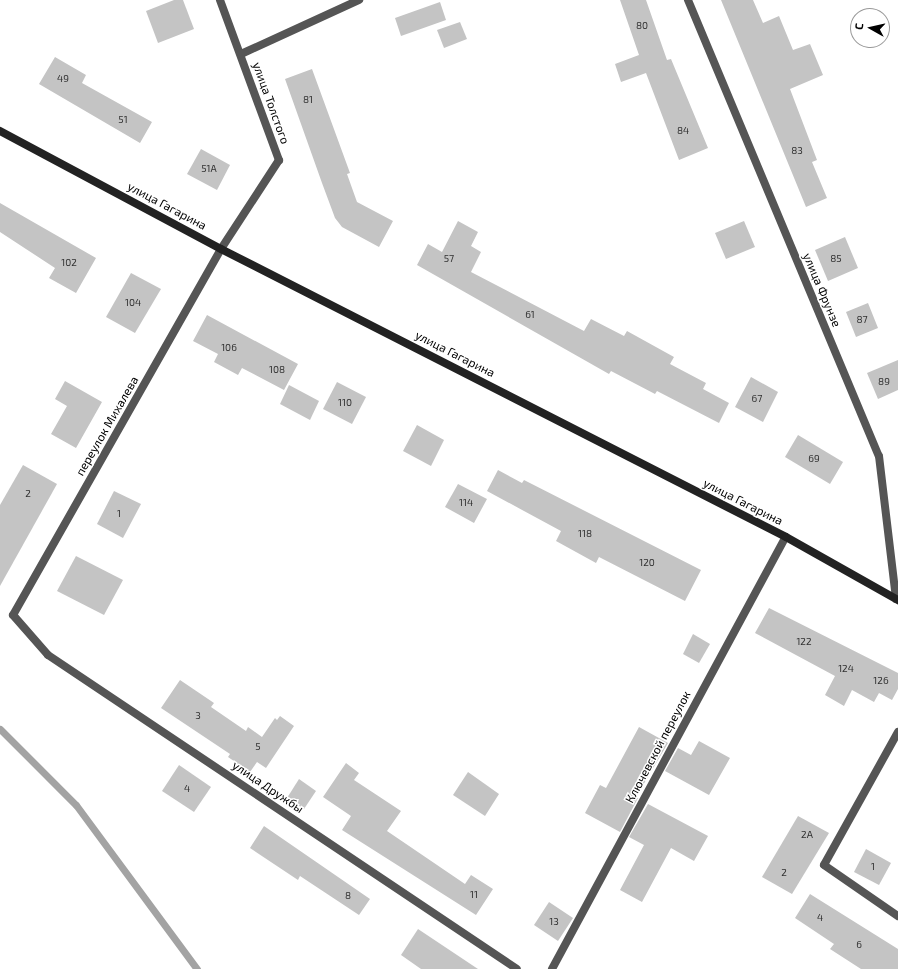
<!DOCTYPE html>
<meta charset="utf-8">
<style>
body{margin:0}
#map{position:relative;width:898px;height:969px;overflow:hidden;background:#fff;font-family:"Exo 2",sans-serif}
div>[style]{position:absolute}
.stream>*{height:7px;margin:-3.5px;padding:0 3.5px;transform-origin:3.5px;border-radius:3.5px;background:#a3a3a3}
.building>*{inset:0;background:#c4c4c4}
.minor>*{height:8px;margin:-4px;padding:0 4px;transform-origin:4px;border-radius:4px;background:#555}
.secondary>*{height:8px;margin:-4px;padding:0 4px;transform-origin:4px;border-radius:4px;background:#222}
span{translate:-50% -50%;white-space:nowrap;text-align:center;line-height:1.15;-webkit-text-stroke:3px #fff;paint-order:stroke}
.number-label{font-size:10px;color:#313131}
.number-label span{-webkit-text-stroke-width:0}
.street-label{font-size:12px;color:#000}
.north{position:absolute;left:850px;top:8px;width:40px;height:40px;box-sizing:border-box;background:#fff;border:1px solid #999;border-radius:50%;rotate:278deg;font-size:11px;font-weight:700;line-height:16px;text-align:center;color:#000}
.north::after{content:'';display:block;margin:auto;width:14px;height:18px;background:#000;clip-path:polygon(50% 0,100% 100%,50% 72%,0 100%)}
</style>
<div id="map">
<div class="stream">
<div style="left:0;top:729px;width:107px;rotate:45deg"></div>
<div style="left:76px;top:805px;width:204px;rotate:53.6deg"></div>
</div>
<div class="building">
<div style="clip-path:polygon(174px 0,183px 0,194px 29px,158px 43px,146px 11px)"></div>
<div style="clip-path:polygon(620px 0,646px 0,667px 60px,671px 59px,708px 148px,679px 160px,646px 73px,621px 82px,615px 64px,639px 55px)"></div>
<div style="clip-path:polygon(721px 0,753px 0,763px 23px,779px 16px,793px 50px,810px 44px,823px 75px,790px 89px,817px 160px,812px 162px,827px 198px,806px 207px)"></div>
<div style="clip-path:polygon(440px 2px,446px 20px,401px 36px,395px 18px)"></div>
<div style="clip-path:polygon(460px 22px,467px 39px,444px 48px,437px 30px)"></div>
<div style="clip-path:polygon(55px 57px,86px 75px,82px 83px,152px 122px,140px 143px,39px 84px)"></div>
<div style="clip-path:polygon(312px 69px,350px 173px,347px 174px,357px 202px,393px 221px,379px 247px,342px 227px,335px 218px,322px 183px,285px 79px)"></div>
<div style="clip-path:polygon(201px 149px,230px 165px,217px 190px,187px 174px)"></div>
<div style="clip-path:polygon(0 203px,96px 258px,76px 293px,49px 278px,55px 268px,0 232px)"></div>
<div style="clip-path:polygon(458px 221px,478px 232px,471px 246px,481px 252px,471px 272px,584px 331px,591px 319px,624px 336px,627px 331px,674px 357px,670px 364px,706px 383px,703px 389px,729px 403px,719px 423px,657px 391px,655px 394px,611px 371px,609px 374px,417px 265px,428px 244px,442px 252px)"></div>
<div style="clip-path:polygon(744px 221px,755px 247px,726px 259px,715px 233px)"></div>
<div style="clip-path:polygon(845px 237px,858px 268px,828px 281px,815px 250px)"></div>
<div style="clip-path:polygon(131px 273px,161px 289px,135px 333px,106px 317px)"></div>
<div style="clip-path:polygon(868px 303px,878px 328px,856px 337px,846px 312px)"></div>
<div style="clip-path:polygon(207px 315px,298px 364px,284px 390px,242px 368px,238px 375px,214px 362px,218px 354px,193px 341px)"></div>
<div style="clip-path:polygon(898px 360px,898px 390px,878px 399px,867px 373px)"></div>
<div style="clip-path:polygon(751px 377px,778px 392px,763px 422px,735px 407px)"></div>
<div style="clip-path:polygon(65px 381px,102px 402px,76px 448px,51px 434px,67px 406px,55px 399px)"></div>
<div style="clip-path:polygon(337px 382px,366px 397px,352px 424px,323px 409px)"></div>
<div style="clip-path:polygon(289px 385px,319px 401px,310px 420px,280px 404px)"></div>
<div style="clip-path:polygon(417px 425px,444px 440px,431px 466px,403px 451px)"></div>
<div style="clip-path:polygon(798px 435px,843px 462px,830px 484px,785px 457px)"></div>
<div style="clip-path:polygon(23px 465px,57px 484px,0 586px,0 505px)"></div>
<div style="clip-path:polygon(498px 470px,522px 483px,524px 480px,701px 570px,685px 601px,599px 557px,596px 563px,556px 541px,561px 531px,487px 491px)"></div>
<div style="clip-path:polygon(458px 484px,487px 499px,474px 523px,445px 507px)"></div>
<div style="clip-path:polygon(114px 491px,141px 504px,123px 538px,97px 524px)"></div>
<div style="clip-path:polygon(76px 556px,123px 580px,104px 615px,57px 591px)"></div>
<div style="clip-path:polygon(769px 608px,898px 673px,898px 689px,892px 700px,879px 693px,874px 702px,852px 690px,844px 706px,825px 695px,835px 676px,755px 633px)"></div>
<div style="clip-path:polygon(693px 634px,710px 644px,699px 663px,683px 654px)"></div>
<div style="clip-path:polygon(180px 680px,214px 703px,211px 707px,246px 731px,248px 727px,262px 737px,275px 718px,277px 720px,280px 716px,294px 726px,266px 768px,257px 762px,250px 772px,228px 757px,230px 754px,161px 708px)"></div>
<div style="clip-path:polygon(639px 727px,668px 743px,636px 797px,638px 798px,620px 832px,585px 813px,600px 785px,606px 788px)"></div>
<div style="clip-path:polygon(699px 741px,730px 758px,709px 795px,665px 771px,678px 748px,691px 755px)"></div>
<div style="clip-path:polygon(346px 763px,359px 773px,354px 780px,401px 811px,387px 831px,465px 884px,471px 875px,493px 889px,476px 915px,342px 830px,351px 816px,323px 797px)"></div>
<div style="clip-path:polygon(179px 765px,211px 787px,194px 812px,162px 791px)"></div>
<div style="clip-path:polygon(468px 772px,499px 794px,485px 816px,453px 795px)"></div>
<div style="clip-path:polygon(299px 779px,316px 791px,304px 809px,287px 798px)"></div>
<div style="clip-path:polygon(648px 804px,708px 836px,694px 861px,671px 848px,642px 902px,620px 890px,644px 845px,629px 837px)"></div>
<div style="clip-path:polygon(798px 816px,829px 833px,792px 894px,762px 877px)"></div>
<div style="clip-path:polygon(264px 826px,370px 899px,359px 915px,300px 876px,298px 880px,250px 848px)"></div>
<div style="clip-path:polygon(866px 849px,891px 863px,879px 885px,854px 872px)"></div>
<div style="clip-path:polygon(810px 894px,898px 949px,898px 969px,861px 969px,830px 949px,834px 944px,795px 918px)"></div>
<div style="clip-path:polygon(549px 902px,573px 918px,558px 941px,534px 925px)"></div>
<div style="clip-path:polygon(418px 929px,478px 969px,421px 969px,401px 955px)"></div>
</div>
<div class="minor">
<div style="left:220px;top:0;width:171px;rotate:69.8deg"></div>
<div style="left:279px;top:160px;width:106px;rotate:123.1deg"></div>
<div style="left:221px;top:249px;width:421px;rotate:119.6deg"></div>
<div style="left:13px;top:615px;width:53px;rotate:48.8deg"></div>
<div style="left:48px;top:655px;width:564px;rotate:33.8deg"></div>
<div style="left:688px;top:0;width:494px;rotate:67.3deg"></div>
<div style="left:879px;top:456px;width:144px;rotate:83.2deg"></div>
<div style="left:241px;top:54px;width:130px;rotate:-24.6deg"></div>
<div style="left:898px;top:732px;width:152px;rotate:119.1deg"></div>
<div style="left:824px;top:865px;width:90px;rotate:34.6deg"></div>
<div style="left:552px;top:969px;width:491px;rotate:-61.6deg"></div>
</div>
<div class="secondary">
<div style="left:0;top:131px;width:251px;rotate:28.1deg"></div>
<div style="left:221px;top:249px;width:634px;rotate:27.01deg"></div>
<div style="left:786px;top:537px;width:129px;rotate:29.4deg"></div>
</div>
<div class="number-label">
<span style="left:642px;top:26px">80</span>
<span style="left:63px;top:79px">49</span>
<span style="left:308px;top:100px">81</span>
<span style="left:123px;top:120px">51</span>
<span style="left:683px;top:131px">84</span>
<span style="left:797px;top:151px">83</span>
<span style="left:209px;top:169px">51А</span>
<span style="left:449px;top:259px">57</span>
<span style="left:836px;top:259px">85</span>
<span style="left:69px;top:263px">102</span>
<span style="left:133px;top:303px">104</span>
<span style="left:530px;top:315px">61</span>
<span style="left:862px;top:320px">87</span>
<span style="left:229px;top:348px">106</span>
<span style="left:277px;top:370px">108</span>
<span style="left:884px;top:382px">89</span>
<span style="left:757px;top:399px">67</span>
<span style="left:345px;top:403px">110</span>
<span style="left:814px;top:459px">69</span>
<span style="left:28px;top:494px">2</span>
<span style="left:466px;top:503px">114</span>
<span style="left:119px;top:514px">1</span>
<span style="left:585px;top:534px">118</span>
<span style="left:647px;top:563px">120</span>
<span style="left:804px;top:642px">122</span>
<span style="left:846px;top:669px">124</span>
<span style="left:881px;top:681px">126</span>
<span style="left:198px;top:716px">3</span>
<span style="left:258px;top:747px">5</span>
<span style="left:187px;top:789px">4</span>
<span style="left:807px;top:835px">2А</span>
<span style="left:873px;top:867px">1</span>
<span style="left:784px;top:873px">2</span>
<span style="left:474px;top:895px">11</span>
<span style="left:348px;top:896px">8</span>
<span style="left:820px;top:918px">4</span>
<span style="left:554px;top:922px">13</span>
<span style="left:859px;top:945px">6</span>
</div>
<div class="street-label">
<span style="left:271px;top:103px;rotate:70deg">улица Толстого</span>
<span style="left:167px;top:206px;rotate:28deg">улица Гагарина</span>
<span style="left:822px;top:290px;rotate:67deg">улица Фрунзе</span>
<span style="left:455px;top:354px;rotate:27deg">улица Гагарина</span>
<span style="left:107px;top:426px;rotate:-60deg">переулок Михалева</span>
<span style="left:743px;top:502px;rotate:27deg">улица Гагарина</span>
<span style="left:658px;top:747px;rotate:-62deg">Ключевской переулок</span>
<span style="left:268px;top:787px;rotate:34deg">улица Дружбы</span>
</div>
<div class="north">С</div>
</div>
